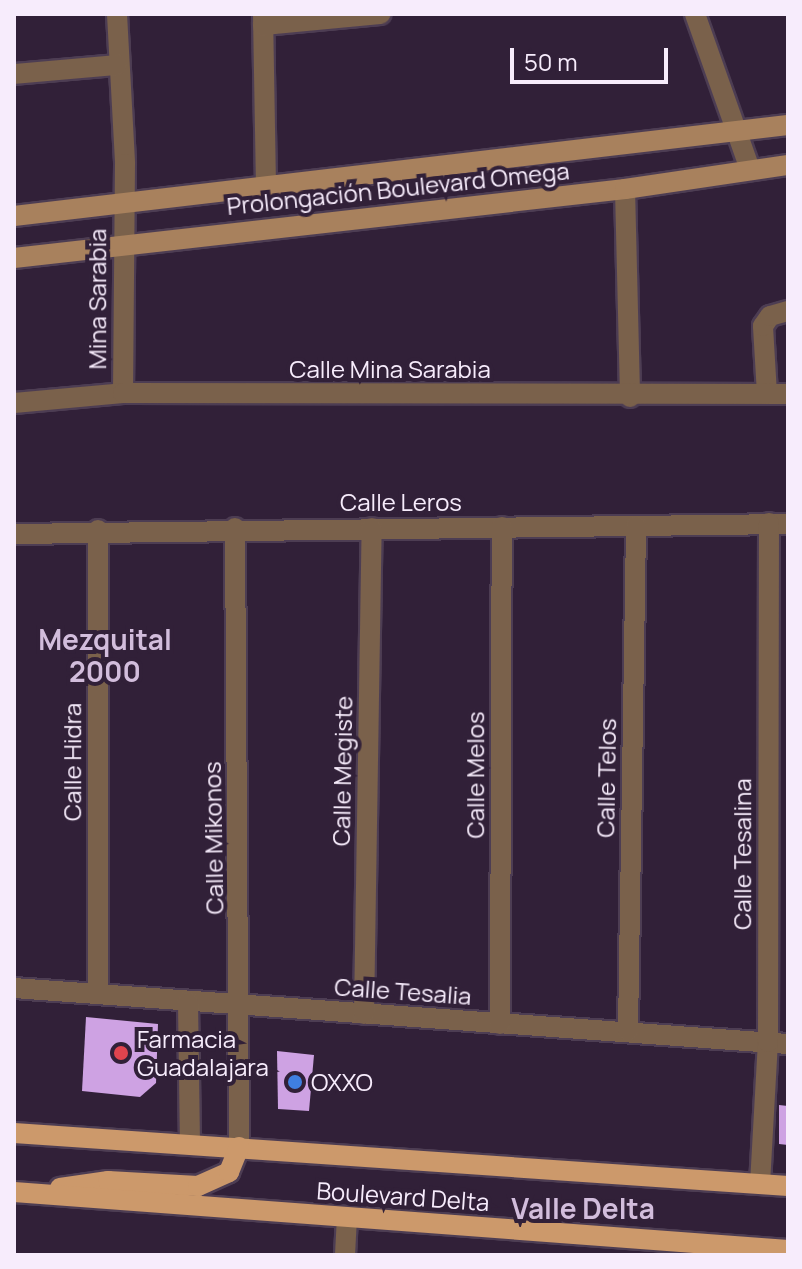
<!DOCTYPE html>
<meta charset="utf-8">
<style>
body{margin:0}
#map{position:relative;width:802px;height:1269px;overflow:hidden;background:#312038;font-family:Manrope,sans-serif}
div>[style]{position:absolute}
.building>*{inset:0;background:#cea2e3}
.roads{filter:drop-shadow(2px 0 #4d3d53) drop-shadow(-2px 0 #4d3d53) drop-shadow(0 2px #4d3d53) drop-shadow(0 -2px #4d3d53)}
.street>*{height:20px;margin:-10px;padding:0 10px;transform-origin:10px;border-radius:10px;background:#7a614b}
.secondary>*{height:20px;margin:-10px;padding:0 10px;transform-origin:10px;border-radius:10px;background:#a8815d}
.primary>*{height:20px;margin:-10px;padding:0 10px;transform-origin:10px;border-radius:10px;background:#cc996b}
.dots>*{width:22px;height:22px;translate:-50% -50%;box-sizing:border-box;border:4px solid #312038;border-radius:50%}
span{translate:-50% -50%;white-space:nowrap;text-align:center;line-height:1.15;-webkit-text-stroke:8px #312038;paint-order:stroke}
.street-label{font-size:24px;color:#f7ecfc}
.poi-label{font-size:24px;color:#f7ecfc}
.left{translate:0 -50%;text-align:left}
.quarter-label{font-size:28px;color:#d2bddc;font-weight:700}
.frame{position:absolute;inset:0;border:16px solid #f7ecfc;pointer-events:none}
.scale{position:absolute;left:510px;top:48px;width:158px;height:36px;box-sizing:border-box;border:4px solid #f7ecfc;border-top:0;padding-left:10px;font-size:24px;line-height:28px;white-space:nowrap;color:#f7ecfc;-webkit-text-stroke:6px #312038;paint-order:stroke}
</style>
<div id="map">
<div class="building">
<div style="clip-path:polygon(86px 1017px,158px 1024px,156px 1083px,140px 1097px,82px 1091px)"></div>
<div style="clip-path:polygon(277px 1051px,314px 1055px,309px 1111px,278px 1109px)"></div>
<div style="clip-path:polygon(779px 1105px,788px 1106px,788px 1145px,779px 1144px)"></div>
</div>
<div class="roads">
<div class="street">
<div style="left:117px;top:14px;width:150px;rotate:86.9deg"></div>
<div style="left:125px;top:164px;width:229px;rotate:90.5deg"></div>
<div style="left:263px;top:14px;width:172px;rotate:89deg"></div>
<div style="left:695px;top:14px;width:164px;rotate:70.5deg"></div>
<div style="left:263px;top:25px;width:118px;rotate:-5.4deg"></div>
<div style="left:14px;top:74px;width:103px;rotate:-5deg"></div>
<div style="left:625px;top:189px;width:208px;rotate:88.6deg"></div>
<div style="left:767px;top:394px;width:68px;rotate:-93.4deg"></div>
<div style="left:763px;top:326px;width:12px;rotate:-55deg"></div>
<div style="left:770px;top:316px;width:19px;rotate:-16deg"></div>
<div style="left:14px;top:403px;width:109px;rotate:-5.2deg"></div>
<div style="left:123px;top:393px;width:665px;rotate:0.09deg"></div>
<div style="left:235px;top:528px;width:619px;rotate:89.63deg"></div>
<div style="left:98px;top:530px;width:464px;rotate:90deg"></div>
<div style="left:14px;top:534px;width:774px;rotate:-0.74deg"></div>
<div style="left:14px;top:988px;width:776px;rotate:4.14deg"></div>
<div style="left:188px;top:1002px;width:142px;rotate:89.2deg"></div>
<div style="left:364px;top:1014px;width:486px;rotate:-89.1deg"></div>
<div style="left:500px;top:1024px;width:497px;rotate:-89.8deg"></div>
<div style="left:628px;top:1031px;width:505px;rotate:-89.09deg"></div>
<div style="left:760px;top:1184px;width:142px;rotate:-86.8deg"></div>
<div style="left:768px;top:1042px;width:519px;rotate:-89.89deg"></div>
<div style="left:345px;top:1255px;width:36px;rotate:-87deg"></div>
</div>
<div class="secondary">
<div style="left:14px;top:216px;width:779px;rotate:-6.71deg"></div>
<div style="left:14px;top:258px;width:615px;rotate:-6.44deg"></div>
<div style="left:625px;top:189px;width:165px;rotate:-8.4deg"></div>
</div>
<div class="primary">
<div style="left:14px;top:1133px;width:776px;rotate:3.92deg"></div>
<div style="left:60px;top:1188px;width:49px;rotate:-8.3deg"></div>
<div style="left:108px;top:1181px;width:90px;rotate:3.2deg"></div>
<div style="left:198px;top:1186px;width:34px;rotate:-24deg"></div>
<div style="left:229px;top:1172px;width:27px;rotate:-68deg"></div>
<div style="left:14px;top:1192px;width:776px;rotate:4.29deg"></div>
</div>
</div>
<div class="dots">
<div style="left:121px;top:1053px;background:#e0444e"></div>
<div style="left:295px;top:1082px;background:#3f7fe0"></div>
</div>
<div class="street-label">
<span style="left:398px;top:188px;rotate:-6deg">Prolongación Boulevard Omega</span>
<span style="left:97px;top:299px;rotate:-90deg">Mina Sarabia</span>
<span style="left:390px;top:369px">Calle Mina Sarabia</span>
<span style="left:401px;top:502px">Calle Leros</span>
<span style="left:72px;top:762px;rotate:-90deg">Calle Hidra</span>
<span style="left:342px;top:771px;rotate:-89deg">Calle Megiste</span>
<span style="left:475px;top:775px;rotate:-90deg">Calle Melos</span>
<span style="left:606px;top:778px;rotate:-89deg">Calle Telos</span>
<span style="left:213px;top:838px;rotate:-91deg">Calle Mikonos</span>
<span style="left:742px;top:854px;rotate:-90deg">Calle Tesalina</span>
<span style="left:403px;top:991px;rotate:4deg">Calle Tesalia</span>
<span style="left:403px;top:1196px;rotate:4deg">Boulevard Delta</span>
</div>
<div class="poi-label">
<span class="left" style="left:137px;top:1053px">Farmacia<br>Guadalajara</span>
<span class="left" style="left:311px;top:1082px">OXXO</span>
</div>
<div class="quarter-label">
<span style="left:105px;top:655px">Mezquital<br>2000</span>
<span style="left:583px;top:1208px">Valle Delta</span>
</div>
<div class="frame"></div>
<div class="scale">50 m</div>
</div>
